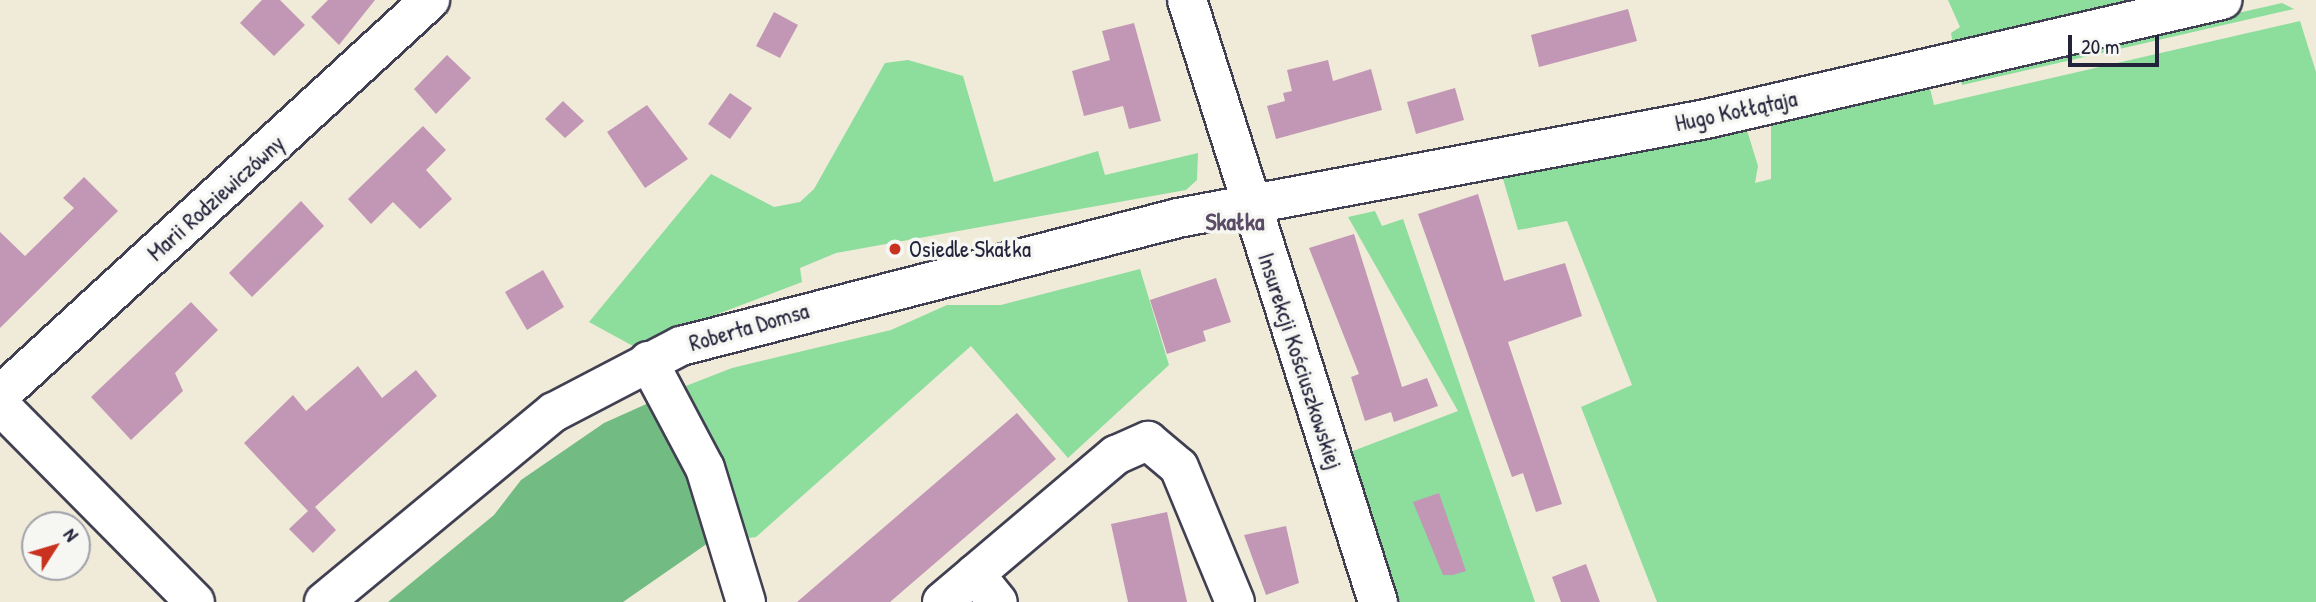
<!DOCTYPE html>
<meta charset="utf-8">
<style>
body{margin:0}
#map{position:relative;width:2316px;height:602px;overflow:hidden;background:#f0ebd8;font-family:"Patrick Hand",sans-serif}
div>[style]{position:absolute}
.green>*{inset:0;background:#8ddd9d}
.forest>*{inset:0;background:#72bc84}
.building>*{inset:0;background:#c296b5}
.roads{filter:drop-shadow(2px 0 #414053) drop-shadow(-2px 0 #414053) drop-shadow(0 2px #414053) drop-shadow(0 -2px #414053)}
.minor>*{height:38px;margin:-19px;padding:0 19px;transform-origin:19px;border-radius:19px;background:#fff}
.dots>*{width:19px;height:19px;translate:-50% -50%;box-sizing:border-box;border:4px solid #f6f6f2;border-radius:50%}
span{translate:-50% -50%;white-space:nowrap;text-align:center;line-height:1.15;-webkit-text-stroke:7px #f6f6f2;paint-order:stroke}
.street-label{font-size:23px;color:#22223b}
.poi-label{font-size:23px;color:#22223b}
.left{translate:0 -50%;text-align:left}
.neighbourhood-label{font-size:24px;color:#5a4b66;font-weight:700}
.north{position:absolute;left:21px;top:511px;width:70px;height:70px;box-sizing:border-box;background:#f6f6f2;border:2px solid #a1a1a9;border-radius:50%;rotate:53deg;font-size:19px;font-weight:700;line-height:28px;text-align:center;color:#22223b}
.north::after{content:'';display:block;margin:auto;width:24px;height:32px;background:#c8321e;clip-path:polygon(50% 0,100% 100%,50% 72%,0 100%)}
.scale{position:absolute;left:2068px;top:35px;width:91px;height:32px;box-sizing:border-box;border:4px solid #22223b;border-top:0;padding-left:9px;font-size:21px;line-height:24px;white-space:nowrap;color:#22223b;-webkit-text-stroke:5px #f6f6f2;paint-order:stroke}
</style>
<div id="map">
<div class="green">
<div style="clip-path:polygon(1948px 0,2144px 0,1953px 44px,1951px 33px,1960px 27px)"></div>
<div style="clip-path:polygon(2282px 3px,2294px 9px,1962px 85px,1960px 76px)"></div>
<div style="clip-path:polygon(2300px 21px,2316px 72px,2316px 602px,1657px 602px,1581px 407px,1632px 385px,1567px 221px,1518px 230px,1501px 172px,1616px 156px,1746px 127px,1758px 166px,1755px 183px,1771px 179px,1771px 121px,1929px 84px,1934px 105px)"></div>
<div style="clip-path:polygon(908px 60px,963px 76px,994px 182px,1098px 151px,1105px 175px,1198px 153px,1197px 180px,1186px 190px,836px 253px,800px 268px,802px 282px,633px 346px,589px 322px,711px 174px,774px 207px,800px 202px,814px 189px,885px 63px)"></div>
<div style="clip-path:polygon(1375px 211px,1382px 226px,1403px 219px,1535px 602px,1392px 602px,1345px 454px,1458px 411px,1348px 217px)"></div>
<div style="clip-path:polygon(1140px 269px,1169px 365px,1068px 458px,971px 346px,756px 537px,734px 540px,678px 389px,732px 368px,891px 330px,947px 305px,1001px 305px)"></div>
</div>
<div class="forest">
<div style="clip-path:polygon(653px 401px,684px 456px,708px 543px,623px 602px,388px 602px,494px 515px,521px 480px,604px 423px)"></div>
</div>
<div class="building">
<div style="clip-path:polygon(262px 0,280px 0,305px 25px,274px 56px,240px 23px)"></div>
<div style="clip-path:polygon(328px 0,375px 0,339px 45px,311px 17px)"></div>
<div style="clip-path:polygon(1628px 9px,1637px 41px,1539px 67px,1531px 35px)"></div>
<div style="clip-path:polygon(774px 12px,798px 25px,780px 58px,756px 46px)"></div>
<div style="clip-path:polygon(1134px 23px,1161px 121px,1129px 129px,1123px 106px,1084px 116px,1072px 71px,1110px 60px,1102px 31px)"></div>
<div style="clip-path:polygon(447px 55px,471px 78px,436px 114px,414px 89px)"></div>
<div style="clip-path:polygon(1328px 60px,1333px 81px,1371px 69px,1382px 110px,1276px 139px,1267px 106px,1285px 101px,1283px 93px,1292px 91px,1287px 70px)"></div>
<div style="clip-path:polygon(1455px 88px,1464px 120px,1416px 134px,1407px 102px)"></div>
<div style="clip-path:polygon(730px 93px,752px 108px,730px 139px,708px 124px)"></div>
<div style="clip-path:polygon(563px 101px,584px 121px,565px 138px,545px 119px)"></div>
<div style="clip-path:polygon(647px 105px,688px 159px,645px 188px,607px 132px)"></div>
<div style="clip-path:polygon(423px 126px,446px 150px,426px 170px,452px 199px,420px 229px,393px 202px,371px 224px,348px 199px)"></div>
<div style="clip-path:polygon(84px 177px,118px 211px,0 328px,0 232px,25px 256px,74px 208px,63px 198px)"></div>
<div style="clip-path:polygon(1478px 194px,1504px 281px,1565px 263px,1582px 316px,1508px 342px,1562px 504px,1536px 512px,1523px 473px,1512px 477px,1418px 214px)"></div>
<div style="clip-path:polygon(301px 201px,324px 226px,252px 297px,229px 273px)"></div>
<div style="clip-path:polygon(1354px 234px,1402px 387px,1427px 378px,1438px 406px,1394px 422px,1391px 412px,1365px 421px,1351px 377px,1359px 374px,1309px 248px)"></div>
<div style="clip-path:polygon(543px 270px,564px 307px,527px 330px,505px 292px)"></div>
<div style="clip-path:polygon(1216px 278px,1231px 322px,1203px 331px,1206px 341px,1167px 354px,1150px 300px)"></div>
<div style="clip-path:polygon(191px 302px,218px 330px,175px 373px,183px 391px,131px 440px,91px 397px)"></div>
<div style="clip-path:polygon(358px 366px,382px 398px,416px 370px,437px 396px,315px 507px,336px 530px,313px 553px,289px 529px,308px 511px,244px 443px,293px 395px,306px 411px)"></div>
<div style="clip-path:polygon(1017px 413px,1056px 459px,890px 602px,797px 602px)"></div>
<div style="clip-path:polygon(1439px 493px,1466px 571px,1453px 575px,1443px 575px,1413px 502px)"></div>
<div style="clip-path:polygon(1167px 512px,1187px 602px,1128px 602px,1111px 524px)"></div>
<div style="clip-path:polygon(1286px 526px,1299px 583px,1266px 595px,1244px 535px)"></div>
<div style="clip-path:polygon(1586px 564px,1600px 602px,1561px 602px,1552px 577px)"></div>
</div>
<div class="roads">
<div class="minor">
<div style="left:1187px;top:0;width:632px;rotate:72.4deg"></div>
<div style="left:648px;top:361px;width:121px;rotate:62deg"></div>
<div style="left:705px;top:468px;width:140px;rotate:73deg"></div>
<div style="left:0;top:395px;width:584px;rotate:-42.57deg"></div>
<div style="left:0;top:405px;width:277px;rotate:45.3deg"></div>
<div style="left:975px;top:574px;width:185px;rotate:-40.2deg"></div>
<div style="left:1116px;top:455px;width:35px;rotate:-24deg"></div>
<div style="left:1148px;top:441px;width:40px;rotate:40deg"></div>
<div style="left:1179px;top:467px;width:146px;rotate:67.5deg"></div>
<div style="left:324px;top:602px;width:298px;rotate:-39.6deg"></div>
<div style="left:554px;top:412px;width:143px;rotate:-27.5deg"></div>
<div style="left:681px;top:346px;width:513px;rotate:-14.44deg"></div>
<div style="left:1178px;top:218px;width:537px;rotate:-10.62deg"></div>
<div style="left:1706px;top:119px;width:530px;rotate:-12.99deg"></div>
<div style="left:942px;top:602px;width:43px;rotate:-40.3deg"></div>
<div style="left:975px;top:574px;width:36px;rotate:51deg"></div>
</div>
</div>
<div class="dots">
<div style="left:895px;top:249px;background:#c8321e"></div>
</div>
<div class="street-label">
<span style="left:1736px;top:111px;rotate:-12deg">Hugo Kołłątaja</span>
<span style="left:216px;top:198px;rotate:-42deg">Marii Rodziewiczówny</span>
<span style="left:749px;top:327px;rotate:-16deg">Roberta Domsa</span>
<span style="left:1300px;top:361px;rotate:72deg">Insurekcji Kościuszkowskiej</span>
</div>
<div class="poi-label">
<span class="left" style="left:909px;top:249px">Osiedle Skałka</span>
</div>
<div class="neighbourhood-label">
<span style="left:1235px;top:222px">Skałka</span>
</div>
<div class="north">N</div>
<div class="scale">20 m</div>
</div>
